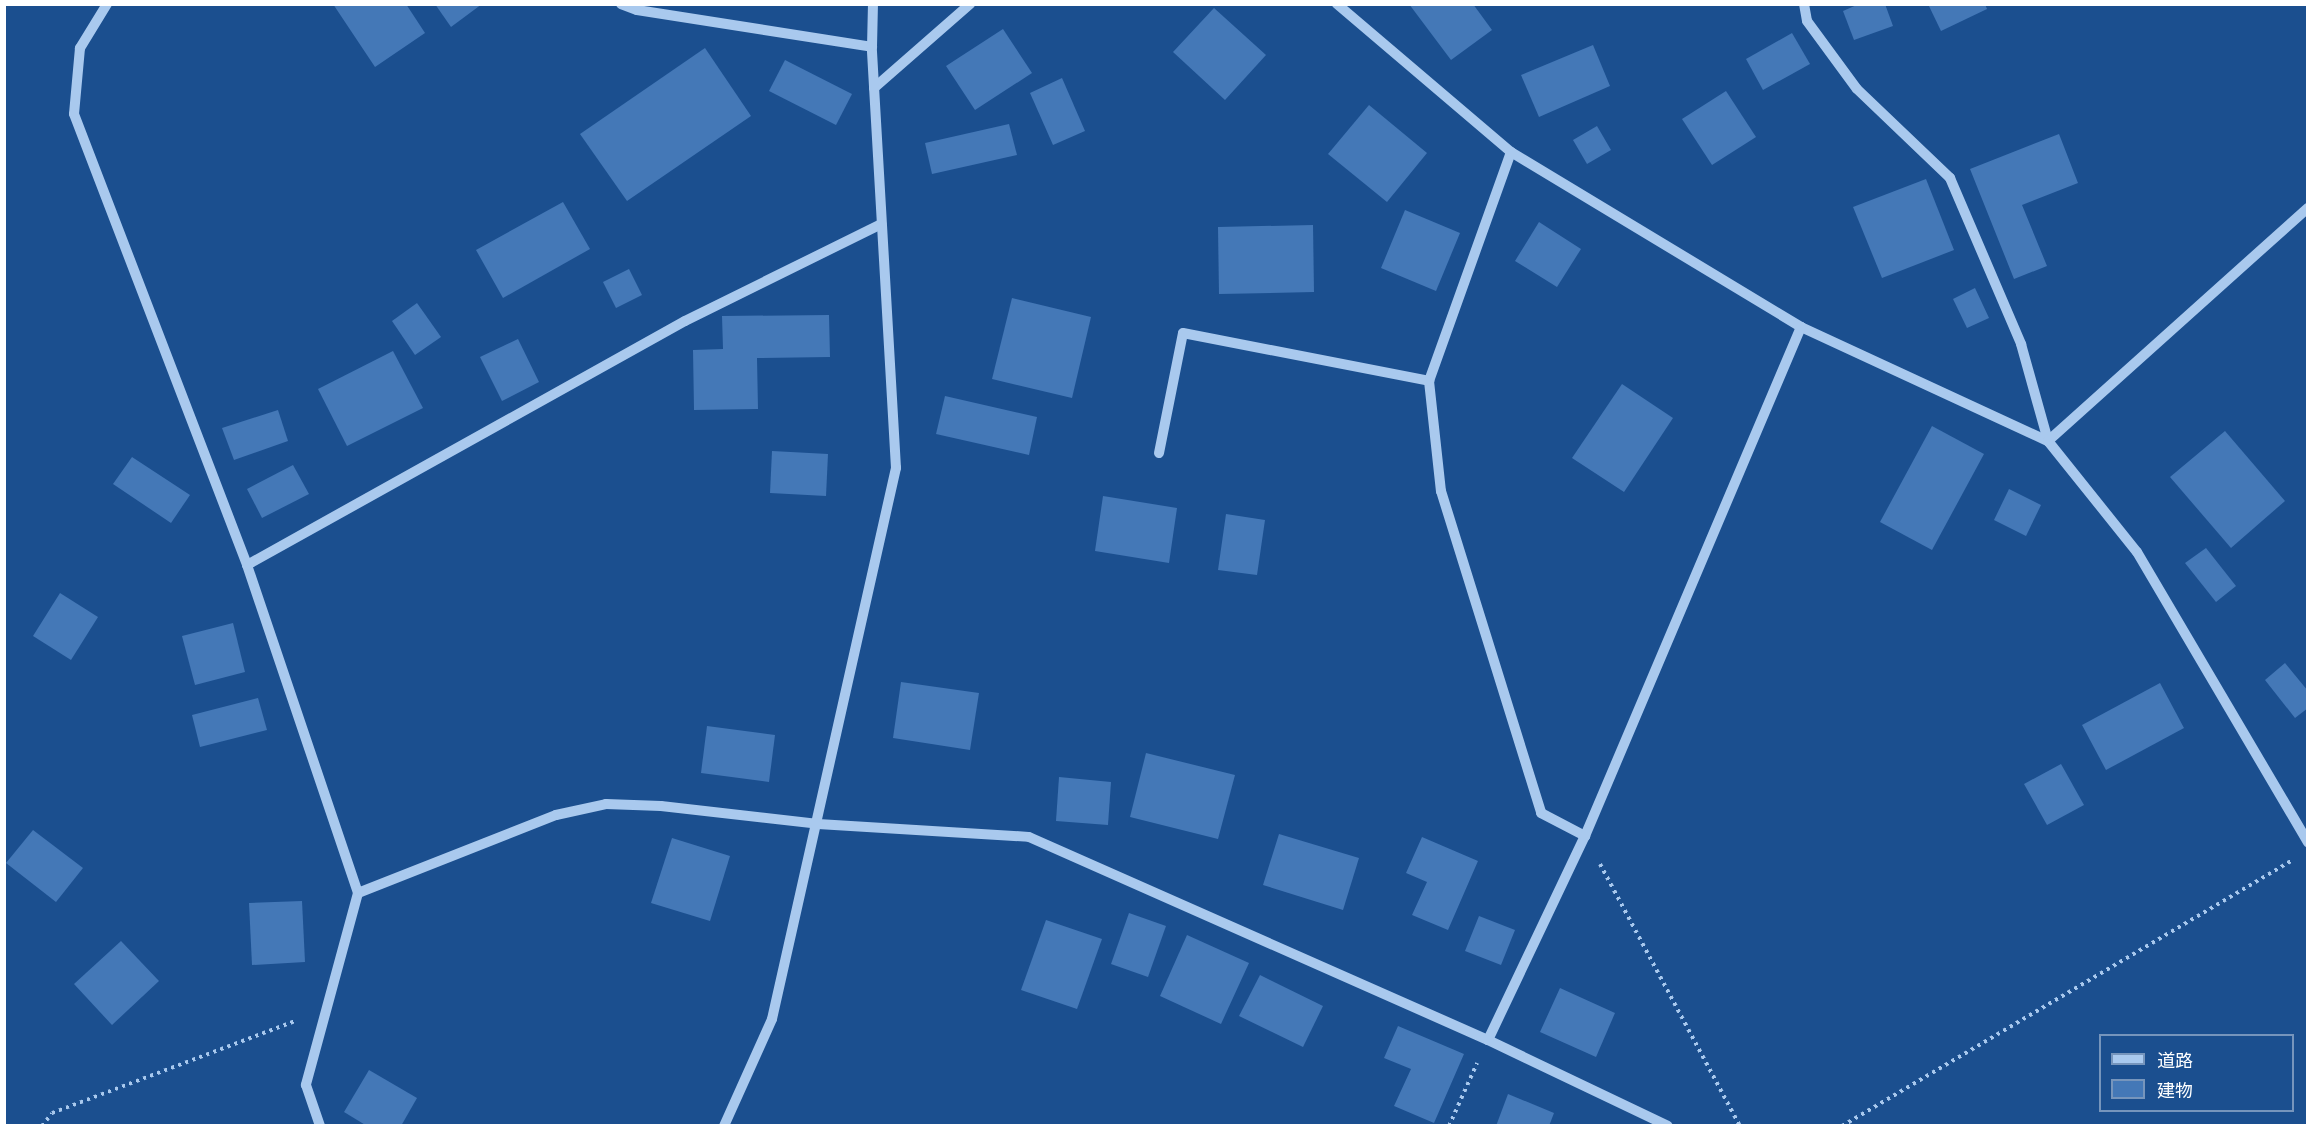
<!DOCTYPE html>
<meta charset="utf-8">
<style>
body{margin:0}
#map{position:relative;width:2312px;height:1130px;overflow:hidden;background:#1b4f8f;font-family:Helvetica,"Noto Sans JP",sans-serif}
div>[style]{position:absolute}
.building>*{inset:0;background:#4478b7}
.path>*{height:4px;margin-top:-2px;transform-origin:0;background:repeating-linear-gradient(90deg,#a9c9ee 0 3px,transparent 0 7.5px)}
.minor>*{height:10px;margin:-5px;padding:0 5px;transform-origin:5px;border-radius:5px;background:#a9c9ee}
span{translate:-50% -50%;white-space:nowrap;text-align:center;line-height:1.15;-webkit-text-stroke:5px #1b4f8f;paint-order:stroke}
.frame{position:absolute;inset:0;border:6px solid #fff;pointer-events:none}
.legend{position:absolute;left:2099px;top:1034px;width:195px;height:78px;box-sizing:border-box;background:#1b4f8f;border:2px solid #7695bc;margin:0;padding:8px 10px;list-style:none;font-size:18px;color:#fff}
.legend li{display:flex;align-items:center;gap:12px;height:30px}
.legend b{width:30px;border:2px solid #7695bc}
</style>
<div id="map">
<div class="building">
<div style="clip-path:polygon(333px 4px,406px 4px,425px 33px,375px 67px)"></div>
<div style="clip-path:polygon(435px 4px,482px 4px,451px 27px)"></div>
<div style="clip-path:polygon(1409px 4px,1473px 4px,1492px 30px,1451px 60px)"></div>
<div style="clip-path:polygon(1859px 4px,1885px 4px,1893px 26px,1854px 40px,1843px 11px)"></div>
<div style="clip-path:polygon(1928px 4px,1985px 4px,1987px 9px,1941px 31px)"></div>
<div style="clip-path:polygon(1214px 8px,1266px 55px,1225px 100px,1173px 52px)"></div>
<div style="clip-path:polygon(1003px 29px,1032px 73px,975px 110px,946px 66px)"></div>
<div style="clip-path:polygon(1792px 33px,1810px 64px,1763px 90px,1746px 59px)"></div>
<div style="clip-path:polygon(1593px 45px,1610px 86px,1539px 117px,1521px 75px)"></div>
<div style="clip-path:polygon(705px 48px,751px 116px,627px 201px,580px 134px)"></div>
<div style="clip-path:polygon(785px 60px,852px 94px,836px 125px,769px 91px)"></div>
<div style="clip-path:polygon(1062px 78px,1085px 131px,1053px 145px,1030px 93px)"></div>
<div style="clip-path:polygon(1726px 91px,1756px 137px,1712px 165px,1682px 119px)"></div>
<div style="clip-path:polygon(1369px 105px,1427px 153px,1387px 202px,1328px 154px)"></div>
<div style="clip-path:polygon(1009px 124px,1017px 155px,932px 174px,925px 143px)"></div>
<div style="clip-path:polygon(1597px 126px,1611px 150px,1587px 164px,1573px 140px)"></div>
<div style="clip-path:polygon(2059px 134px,2078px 183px,2022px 205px,2047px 266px,2014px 279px,1970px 169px)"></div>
<div style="clip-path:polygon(1926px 179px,1954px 250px,1882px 278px,1853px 207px)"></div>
<div style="clip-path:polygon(563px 202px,590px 249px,503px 298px,476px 250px)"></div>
<div style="clip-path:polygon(1405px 210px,1460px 233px,1436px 291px,1381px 268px)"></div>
<div style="clip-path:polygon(1539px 222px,1581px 249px,1557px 287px,1515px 261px)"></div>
<div style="clip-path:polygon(1313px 225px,1314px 292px,1219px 294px,1218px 227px)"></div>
<div style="clip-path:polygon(629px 269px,642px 295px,616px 308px,603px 282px)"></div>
<div style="clip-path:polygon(1975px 288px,1989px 318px,1967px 328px,1953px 299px)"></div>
<div style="clip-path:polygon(1012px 298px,1091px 317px,1072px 398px,992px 379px)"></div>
<div style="clip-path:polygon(417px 303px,441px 337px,415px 355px,392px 321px)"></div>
<div style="clip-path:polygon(829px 315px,830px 357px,757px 358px,758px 409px,694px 410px,693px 350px,723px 349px,722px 316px)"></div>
<div style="clip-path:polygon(518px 339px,539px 382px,502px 401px,480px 357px)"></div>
<div style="clip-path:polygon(393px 351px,423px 408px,347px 446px,318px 389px)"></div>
<div style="clip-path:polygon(1622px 384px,1673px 418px,1624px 492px,1572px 458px)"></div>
<div style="clip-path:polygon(945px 396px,1037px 417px,1029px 455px,936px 434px)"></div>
<div style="clip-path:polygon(278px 410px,288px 441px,234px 460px,222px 428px)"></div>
<div style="clip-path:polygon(1932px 426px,1984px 454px,1932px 550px,1880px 522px)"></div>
<div style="clip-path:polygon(2225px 431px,2285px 501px,2231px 548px,2170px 477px)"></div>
<div style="clip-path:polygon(772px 451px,828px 454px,826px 496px,770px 493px)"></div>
<div style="clip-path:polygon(132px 457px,190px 495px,171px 523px,113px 484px)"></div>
<div style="clip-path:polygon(293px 465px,309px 494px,262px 518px,247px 489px)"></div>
<div style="clip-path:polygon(2009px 489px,2041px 505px,2026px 536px,1994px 520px)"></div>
<div style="clip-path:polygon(1103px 496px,1177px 508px,1169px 563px,1095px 551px)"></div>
<div style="clip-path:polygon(1226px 514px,1265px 520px,1257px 575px,1218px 570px)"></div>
<div style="clip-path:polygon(2206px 548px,2236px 586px,2216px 602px,2185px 563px)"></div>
<div style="clip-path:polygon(60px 593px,98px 617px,71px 660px,33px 636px)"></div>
<div style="clip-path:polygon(233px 623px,245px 672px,195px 685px,182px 636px)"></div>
<div style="clip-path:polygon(2285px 663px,2308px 691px,2308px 708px,2295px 718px,2265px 680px)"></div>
<div style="clip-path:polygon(901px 682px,979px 693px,970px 750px,893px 738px)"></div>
<div style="clip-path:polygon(2160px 683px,2184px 728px,2106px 770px,2082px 725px)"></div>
<div style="clip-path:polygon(258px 698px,267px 730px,200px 747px,192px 715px)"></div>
<div style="clip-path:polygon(707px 726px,775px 735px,769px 782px,701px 773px)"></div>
<div style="clip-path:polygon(1146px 753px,1235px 775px,1218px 839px,1130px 817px)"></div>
<div style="clip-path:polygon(2061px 764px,2084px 805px,2047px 825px,2024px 784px)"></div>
<div style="clip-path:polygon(1059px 777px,1111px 782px,1108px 825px,1056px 821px)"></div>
<div style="clip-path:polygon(33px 830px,83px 868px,56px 902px,6px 863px)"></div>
<div style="clip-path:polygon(1279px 834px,1359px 858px,1343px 910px,1263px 885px)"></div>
<div style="clip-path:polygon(1422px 837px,1478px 861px,1448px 930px,1412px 915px,1427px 882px,1406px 873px)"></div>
<div style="clip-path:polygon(672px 838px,730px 856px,710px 921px,651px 903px)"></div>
<div style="clip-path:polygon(302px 901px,305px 962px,252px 965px,249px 903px)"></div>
<div style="clip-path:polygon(1129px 913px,1166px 926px,1148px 977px,1111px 964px)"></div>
<div style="clip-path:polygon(1479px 916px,1515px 930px,1501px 965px,1465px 951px)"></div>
<div style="clip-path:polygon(1046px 920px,1102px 939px,1077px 1009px,1021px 990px)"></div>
<div style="clip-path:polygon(1187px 935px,1249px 963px,1221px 1024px,1160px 996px)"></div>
<div style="clip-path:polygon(121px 941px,159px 981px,112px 1025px,74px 984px)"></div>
<div style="clip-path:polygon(1260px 975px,1323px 1006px,1303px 1047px,1239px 1016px)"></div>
<div style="clip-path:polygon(1560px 988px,1615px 1013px,1596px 1057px,1540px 1032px)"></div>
<div style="clip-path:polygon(1398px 1026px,1464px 1054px,1434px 1123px,1394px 1106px,1411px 1069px,1384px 1058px)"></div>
<div style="clip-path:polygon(369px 1070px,417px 1098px,401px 1126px,367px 1126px,344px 1112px)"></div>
<div style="clip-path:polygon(1508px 1094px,1554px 1113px,1549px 1126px,1496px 1126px)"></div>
</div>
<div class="path">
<div style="left:1600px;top:864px;width:297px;rotate:61.9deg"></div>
<div style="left:42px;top:1126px;width:16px;rotate:-52deg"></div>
<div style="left:52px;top:1113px;width:261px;rotate:-20.7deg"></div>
<div style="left:1449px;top:1126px;width:69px;rotate:-66deg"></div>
<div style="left:1842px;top:1126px;width:521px;rotate:-30.55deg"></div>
</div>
<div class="minor">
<div style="left:107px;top:4px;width:52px;rotate:121.5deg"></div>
<div style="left:80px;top:48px;width:66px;rotate:95.2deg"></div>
<div style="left:74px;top:114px;width:483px;rotate:69deg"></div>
<div style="left:247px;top:565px;width:346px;rotate:71.3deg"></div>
<div style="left:358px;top:893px;width:199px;rotate:105.2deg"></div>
<div style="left:306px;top:1085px;width:43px;rotate:71.1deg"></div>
<div style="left:621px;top:4px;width:17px;rotate:21deg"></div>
<div style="left:637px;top:10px;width:238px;rotate:8.9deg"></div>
<div style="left:1337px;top:4px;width:228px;rotate:40.4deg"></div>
<div style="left:1511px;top:152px;width:339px;rotate:31.1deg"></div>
<div style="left:1801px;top:327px;width:272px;rotate:24.8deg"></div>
<div style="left:1804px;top:4px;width:17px;rotate:80deg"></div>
<div style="left:1807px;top:21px;width:84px;rotate:53.7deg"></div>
<div style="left:1857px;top:89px;width:129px;rotate:43.7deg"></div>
<div style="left:1950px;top:178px;width:181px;rotate:66.8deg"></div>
<div style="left:2021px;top:344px;width:101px;rotate:74.4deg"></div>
<div style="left:2048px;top:441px;width:142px;rotate:51.3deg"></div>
<div style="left:2137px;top:552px;width:337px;rotate:59.5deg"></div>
<div style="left:874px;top:88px;width:128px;rotate:-41.2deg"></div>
<div style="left:1511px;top:152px;width:243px;rotate:109.7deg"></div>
<div style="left:1429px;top:381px;width:111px;rotate:83.8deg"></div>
<div style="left:1441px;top:491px;width:337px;rotate:72.7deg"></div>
<div style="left:1541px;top:813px;width:50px;rotate:27.6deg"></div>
<div style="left:2048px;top:441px;width:349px;rotate:-41.9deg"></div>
<div style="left:1159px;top:453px;width:122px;rotate:-78.7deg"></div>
<div style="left:1183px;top:333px;width:251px;rotate:11deg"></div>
<div style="left:247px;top:565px;width:501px;rotate:-29.12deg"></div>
<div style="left:685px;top:321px;width:219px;rotate:-26.3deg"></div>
<div style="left:358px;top:893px;width:213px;rotate:-21.5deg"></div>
<div style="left:556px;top:815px;width:51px;rotate:-12.4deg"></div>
<div style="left:606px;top:804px;width:55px;rotate:2.1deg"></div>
<div style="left:661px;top:806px;width:158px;rotate:6.5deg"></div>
<div style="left:818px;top:824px;width:211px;rotate:3.5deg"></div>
<div style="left:1029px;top:837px;width:502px;rotate:23.86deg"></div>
<div style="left:1488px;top:1040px;width:199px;rotate:25.5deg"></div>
<div style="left:1488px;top:1040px;width:226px;rotate:-64.6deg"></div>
<div style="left:1585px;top:836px;width:553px;rotate:-67.01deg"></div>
<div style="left:724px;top:1126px;width:117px;rotate:-65.8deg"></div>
<div style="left:772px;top:1019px;width:565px;rotate:-77.32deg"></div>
<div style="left:896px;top:468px;width:422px;rotate:-93.3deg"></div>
<div style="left:872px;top:47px;width:43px;rotate:-88.7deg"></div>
</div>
<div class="frame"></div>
<ul class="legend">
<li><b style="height:8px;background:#a9c9ee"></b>道路</li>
<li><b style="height:16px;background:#4478b7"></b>建物</li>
</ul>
</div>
